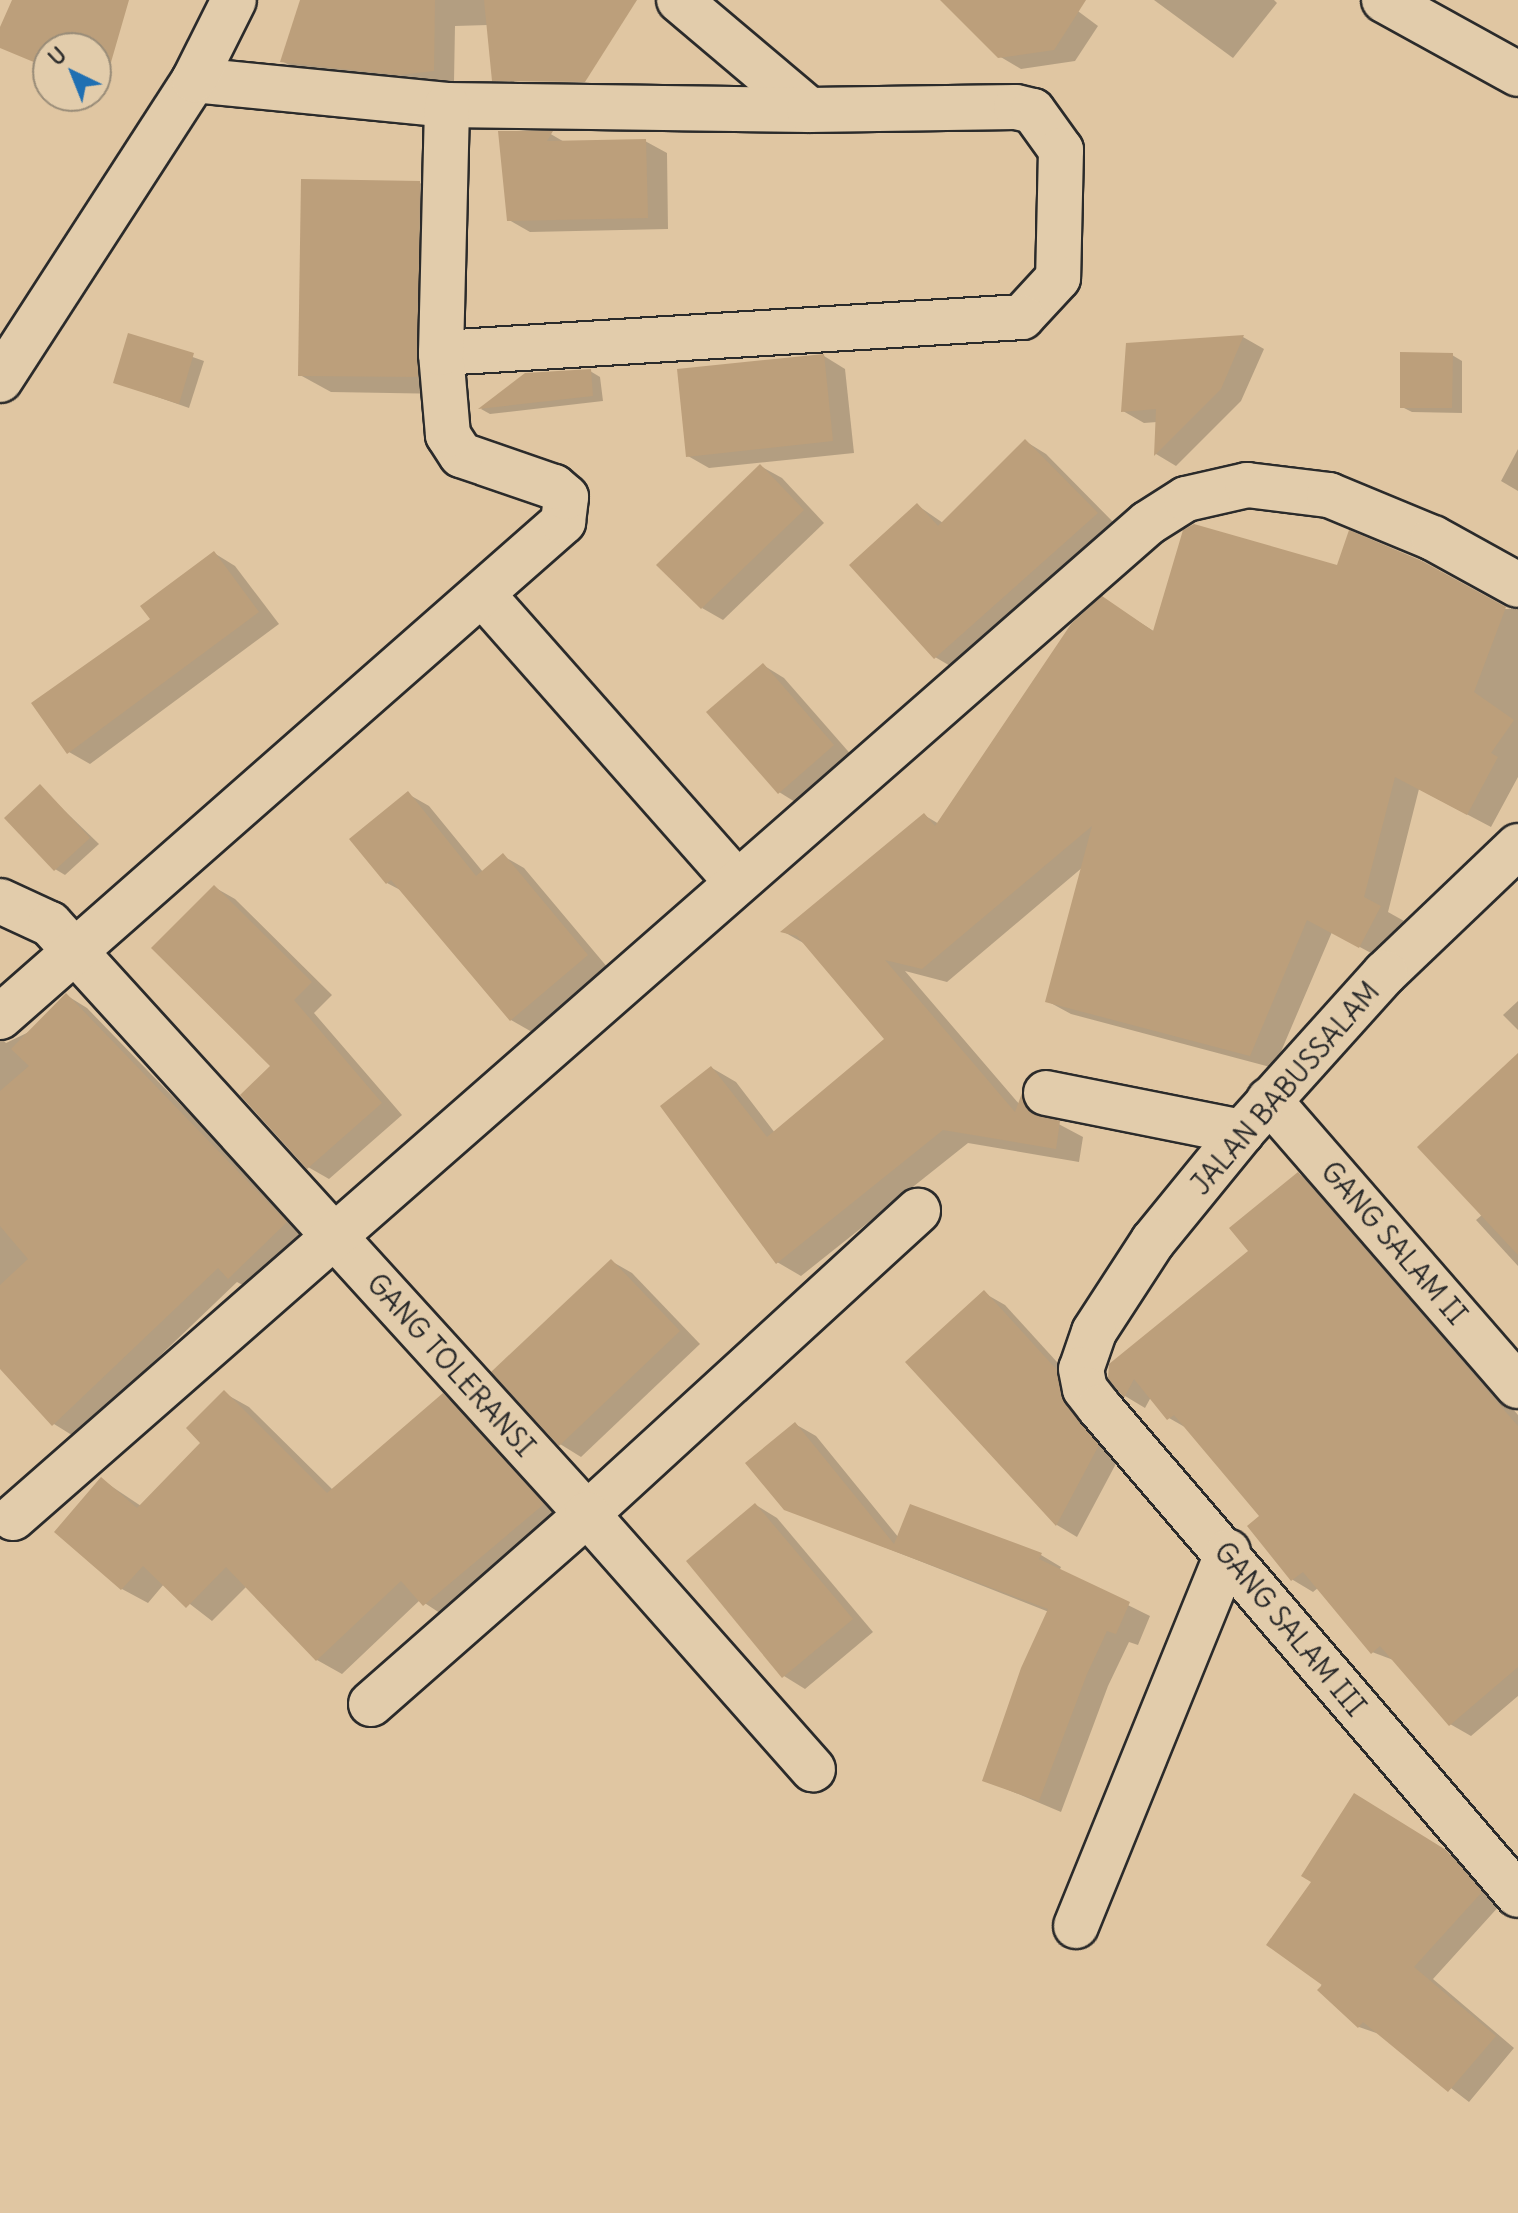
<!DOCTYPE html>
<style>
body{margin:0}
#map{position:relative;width:1518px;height:2213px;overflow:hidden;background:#e0c6a2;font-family:Delius,sans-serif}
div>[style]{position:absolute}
.shadow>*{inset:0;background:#0003}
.building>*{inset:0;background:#bc9f7b}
.roads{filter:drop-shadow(2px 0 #2b2b2b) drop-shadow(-2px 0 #2b2b2b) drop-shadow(0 2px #2b2b2b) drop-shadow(0 -2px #2b2b2b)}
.minor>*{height:44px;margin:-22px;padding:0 22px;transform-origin:22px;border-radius:22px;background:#e2ccab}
span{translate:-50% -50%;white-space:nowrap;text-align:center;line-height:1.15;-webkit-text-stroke:8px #e2ccab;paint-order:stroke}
.street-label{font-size:28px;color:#2b2b2b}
.north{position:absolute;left:32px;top:32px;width:80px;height:80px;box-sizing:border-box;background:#e2ccab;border:2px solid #998c78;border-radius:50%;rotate:317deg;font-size:22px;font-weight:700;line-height:32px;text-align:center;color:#2b2b2b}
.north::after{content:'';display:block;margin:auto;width:28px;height:36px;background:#1f6fb2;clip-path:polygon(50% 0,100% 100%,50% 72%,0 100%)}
</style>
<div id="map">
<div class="shadow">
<div style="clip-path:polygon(302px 0,580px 0,513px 83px,493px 72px,488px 25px,455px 26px,454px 82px,421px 86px,303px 73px,282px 61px)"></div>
<div style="clip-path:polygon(943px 0,1063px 0,1098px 26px,1075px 61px,1021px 69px,999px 56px)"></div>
<div style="clip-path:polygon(1154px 0,1274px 0,1277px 3px,1233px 58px)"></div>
<div style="clip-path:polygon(549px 133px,566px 143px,645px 141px,667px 153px,668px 229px,530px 232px,509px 220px)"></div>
<div style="clip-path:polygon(420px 183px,450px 201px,448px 394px,331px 392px,300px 375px)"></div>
<div style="clip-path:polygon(130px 335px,204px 361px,189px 408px,115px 382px)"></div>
<div style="clip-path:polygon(1243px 337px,1264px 349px,1241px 401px,1176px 466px,1156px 454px,1157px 422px,1144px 423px,1123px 411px,1128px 345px)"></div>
<div style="clip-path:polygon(1452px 355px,1462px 361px,1462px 413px,1412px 412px,1402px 407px)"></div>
<div style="clip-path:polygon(824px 356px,845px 369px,854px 453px,709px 468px,688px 456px)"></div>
<div style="clip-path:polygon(590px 371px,600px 377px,603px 401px,490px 414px,481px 409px,526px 375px)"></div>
<div style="clip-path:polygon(1025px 441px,1046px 454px,1117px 526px,957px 670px,935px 657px,917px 505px,943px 523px)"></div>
<div style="clip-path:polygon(1518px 449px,1518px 491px,1501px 481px)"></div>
<div style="clip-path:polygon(760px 466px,782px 478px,824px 523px,723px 620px,702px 608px)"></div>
<div style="clip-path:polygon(214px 553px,235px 566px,279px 624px,90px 764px,69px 752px,152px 620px)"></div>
<div style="clip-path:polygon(1421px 562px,1505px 609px,1518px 609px,1518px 777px,1491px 827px,1419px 789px,1388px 912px,1404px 921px,1384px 960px,1332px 932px,1274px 1068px,1071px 1014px,1047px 1001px,1083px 867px,947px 982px,905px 971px,1020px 1105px,1023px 1096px,1046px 1109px,1051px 1120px,1083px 1137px,1079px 1162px,968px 1143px,801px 1276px,777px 1262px,712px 1068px,736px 1082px,775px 1133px,887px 1039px,807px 945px,784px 932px,924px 815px,939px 824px,1103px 599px,1155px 632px,1338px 567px)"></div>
<div style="clip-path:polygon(763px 665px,784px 678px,854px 758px,800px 805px,779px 792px)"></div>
<div style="clip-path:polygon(40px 787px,99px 844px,65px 875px,55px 869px)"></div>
<div style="clip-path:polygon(408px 794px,429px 806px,483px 872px,503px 856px,524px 868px,608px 968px,532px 1032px,511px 1020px,404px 892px,387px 883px)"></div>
<div style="clip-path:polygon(214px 887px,235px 899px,332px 995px,314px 1013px,402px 1115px,329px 1179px,308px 1167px)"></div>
<div style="clip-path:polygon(66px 995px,87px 1008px,307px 1235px,250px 1289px,237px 1282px,75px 1437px,54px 1424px,0 1366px,0 1037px,6px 1043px,33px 1030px)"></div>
<div style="clip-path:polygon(1518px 1001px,1518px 1030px,1503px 1015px)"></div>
<div style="clip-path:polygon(1518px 1055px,1518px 1266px,1476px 1220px,1483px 1214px)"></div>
<div style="clip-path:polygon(1299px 1174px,1319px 1186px,1518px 1415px,1518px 1696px,1471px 1736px,1450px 1724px,1396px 1661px,1372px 1652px,1319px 1587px,1313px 1592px,1293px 1580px,1262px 1516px,1190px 1430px,1169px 1418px,1151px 1397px,1145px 1408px,1125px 1396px,1110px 1378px,1251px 1252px)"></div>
<div style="clip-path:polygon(611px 1261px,632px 1273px,700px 1344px,581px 1457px,560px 1444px)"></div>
<div style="clip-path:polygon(984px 1293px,1005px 1305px,1077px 1384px,1119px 1458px,1077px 1537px,1057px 1525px,908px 1362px)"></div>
<div style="clip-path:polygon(224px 1393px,249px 1407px,333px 1490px,443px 1396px,469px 1410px,568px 1519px,449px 1619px,420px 1600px,342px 1674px,317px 1660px,247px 1586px,212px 1621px,164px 1584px,148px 1603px,122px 1589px,57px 1532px,102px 1480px,141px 1506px,203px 1443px)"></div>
<div style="clip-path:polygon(795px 1424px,816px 1436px,899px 1538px,1041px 1555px,1061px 1567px,1059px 1571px,1150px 1616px,1138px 1645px,1129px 1642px,1108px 1686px,1061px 1812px,985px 1780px,1049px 1612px,785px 1508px)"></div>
<div style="clip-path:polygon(756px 1505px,777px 1518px,873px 1632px,805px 1689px,784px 1676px)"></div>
<div style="clip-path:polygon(1374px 1807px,1466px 1864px,1501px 1904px,1433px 1979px,1514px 2048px,1469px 2102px,1382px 2035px,1359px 2027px,1320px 1990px)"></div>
</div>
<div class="building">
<div style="clip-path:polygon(12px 0,129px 0,105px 83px,96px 81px,96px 48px,48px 48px,48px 68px,0 48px,0 27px)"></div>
<div style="clip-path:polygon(300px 0,435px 0,434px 71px,399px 75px,280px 62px)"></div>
<div style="clip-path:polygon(484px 0,637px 0,585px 82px,492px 81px)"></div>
<div style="clip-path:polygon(940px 0,1086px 0,1054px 50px,998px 58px)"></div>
<div style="clip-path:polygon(498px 131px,553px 131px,547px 141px,646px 139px,648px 218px,507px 221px)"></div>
<div style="clip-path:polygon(301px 179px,420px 181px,418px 377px,298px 376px)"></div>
<div style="clip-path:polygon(128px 333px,194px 353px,179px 404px,113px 383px)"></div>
<div style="clip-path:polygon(1244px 335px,1221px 389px,1154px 456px,1156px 409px,1121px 412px,1126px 343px)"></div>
<div style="clip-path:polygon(1400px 352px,1453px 353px,1452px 408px,1400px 408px)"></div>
<div style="clip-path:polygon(824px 354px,833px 441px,686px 457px,677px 369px)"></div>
<div style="clip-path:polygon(591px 369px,593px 396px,478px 409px,525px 373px)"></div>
<div style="clip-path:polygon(1025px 439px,1098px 513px,934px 659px,849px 565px,917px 503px,938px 526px)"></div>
<div style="clip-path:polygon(760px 464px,804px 510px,701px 609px,656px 565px)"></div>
<div style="clip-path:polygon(1194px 524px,1337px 565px,1349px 530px,1422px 561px,1506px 607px,1474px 692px,1514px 720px,1491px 753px,1498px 757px,1467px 815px,1395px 777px,1364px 897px,1381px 906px,1359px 948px,1307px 920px,1250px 1056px,1045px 1002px,1092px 826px,922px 969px,885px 960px,1015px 1112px,1022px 1093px,1030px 1112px,1060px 1121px,1056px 1149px,943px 1130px,776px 1264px,660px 1106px,711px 1066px,767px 1137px,884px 1039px,797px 936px,780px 932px,924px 813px,935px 826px,1071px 624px,1102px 596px,1153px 631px,1183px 530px)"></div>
<div style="clip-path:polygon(214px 551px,259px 612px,67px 754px,31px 703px,150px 619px,140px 606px)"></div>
<div style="clip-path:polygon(763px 663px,834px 745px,778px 794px,706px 712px)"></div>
<div style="clip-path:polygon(40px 784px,90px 838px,54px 871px,4px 818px)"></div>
<div style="clip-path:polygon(408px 791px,476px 876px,503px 853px,588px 955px,510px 1021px,391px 880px,386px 884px,349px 839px)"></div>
<div style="clip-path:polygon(214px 885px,312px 982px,294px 1000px,382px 1103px,307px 1169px,240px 1095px,270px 1066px,151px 948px)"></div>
<div style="clip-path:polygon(66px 993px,287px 1222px,228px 1279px,218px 1268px,52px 1426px,0 1369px,0 1285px,28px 1259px,0 1226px,0 1091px,29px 1066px,11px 1049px)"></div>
<div style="clip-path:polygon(1518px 1053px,1518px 1255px,1417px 1147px)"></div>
<div style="clip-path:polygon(1298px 1172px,1518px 1426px,1518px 1667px,1449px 1726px,1380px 1646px,1371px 1654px,1303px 1572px,1291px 1581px,1247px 1526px,1259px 1516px,1174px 1415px,1167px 1420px,1134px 1379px,1124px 1398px,1108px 1378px,1109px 1364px,1248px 1251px,1229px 1228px)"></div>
<div style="clip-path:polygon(611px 1259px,680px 1331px,559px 1446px,491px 1372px)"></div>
<div style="clip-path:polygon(984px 1290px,1057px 1370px,1065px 1404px,1099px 1445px,1056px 1526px,905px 1362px)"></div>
<div style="clip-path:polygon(224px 1390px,327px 1493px,443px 1393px,544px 1504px,423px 1606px,401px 1581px,316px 1661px,226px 1567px,186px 1608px,143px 1566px,121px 1590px,54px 1532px,101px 1477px,137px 1508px,200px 1443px,186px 1428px)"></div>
<div style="clip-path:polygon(795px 1422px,894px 1544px,910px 1504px,1042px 1553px,1039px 1559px,1130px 1602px,1116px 1634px,1107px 1631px,1087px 1674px,1039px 1801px,982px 1781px,1021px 1668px,1048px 1609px,784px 1510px,745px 1463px)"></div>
<div style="clip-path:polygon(755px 1503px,853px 1619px,782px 1678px,686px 1561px)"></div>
<div style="clip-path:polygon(1354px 1793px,1446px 1850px,1482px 1892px,1414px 1967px,1496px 2036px,1448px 2092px,1363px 2022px,1358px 2028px,1317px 1990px,1322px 1985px,1266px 1945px,1311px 1882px,1301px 1876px)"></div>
</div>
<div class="roads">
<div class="minor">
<div style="left:679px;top:0;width:170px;rotate:40.2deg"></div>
<div style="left:1384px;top:0;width:153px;rotate:28.9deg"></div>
<div style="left:194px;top:80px;width:254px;rotate:5.6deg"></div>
<div style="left:447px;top:105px;width:362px;rotate:0.8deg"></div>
<div style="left:809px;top:110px;width:207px;rotate:-0.8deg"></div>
<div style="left:1016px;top:107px;width:17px;rotate:13deg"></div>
<div style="left:1033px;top:111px;width:48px;rotate:54.3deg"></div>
<div style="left:1061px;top:150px;width:128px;rotate:91.3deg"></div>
<div style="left:1058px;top:278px;width:53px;rotate:132.7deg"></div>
<div style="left:1022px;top:317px;width:582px;rotate:176.45deg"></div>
<div style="left:0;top:380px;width:357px;rotate:-57.1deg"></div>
<div style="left:194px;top:80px;width:89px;rotate:-63.4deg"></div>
<div style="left:483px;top:595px;width:380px;rotate:48.5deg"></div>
<div style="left:1518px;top:846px;width:184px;rotate:136.3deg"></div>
<div style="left:1385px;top:973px;width:214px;rotate:132deg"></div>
<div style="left:1242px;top:1132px;width:141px;rotate:129.2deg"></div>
<div style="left:1153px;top:1241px;width:108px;rotate:123deg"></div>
<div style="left:1094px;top:1332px;width:39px;rotate:109deg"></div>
<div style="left:1081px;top:1369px;width:20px;rotate:79deg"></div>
<div style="left:1085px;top:1389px;width:23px;rotate:52deg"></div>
<div style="left:1099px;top:1407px;width:643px;rotate:49.35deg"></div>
<div style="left:0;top:901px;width:55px;rotate:24.7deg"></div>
<div style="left:50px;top:924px;width:798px;rotate:47.69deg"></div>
<div style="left:587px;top:1514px;width:449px;rotate:-42.5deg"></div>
<div style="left:0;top:1017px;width:750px;rotate:-41.32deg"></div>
<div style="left:563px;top:522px;width:25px;rotate:-83deg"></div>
<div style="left:566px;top:497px;width:16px;rotate:-140deg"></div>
<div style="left:554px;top:487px;width:98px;rotate:-161deg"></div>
<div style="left:461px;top:455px;width:24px;rotate:-123deg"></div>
<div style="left:448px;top:435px;width:82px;rotate:-94.9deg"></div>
<div style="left:441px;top:353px;width:248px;rotate:-88.6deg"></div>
<div style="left:1046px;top:1093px;width:200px;rotate:11.3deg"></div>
<div style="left:1269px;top:1100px;width:379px;rotate:49deg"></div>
<div style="left:13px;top:1518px;width:1509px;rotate:-41.24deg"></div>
<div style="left:1148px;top:523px;width:45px;rotate:-32.3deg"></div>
<div style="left:1186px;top:499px;width:63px;rotate:-12.9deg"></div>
<div style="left:1247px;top:485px;width:83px;rotate:7deg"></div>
<div style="left:1329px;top:495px;width:113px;rotate:22.5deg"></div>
<div style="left:1433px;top:538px;width:97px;rotate:28.9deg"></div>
<div style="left:371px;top:1704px;width:288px;rotate:-41.3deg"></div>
<div style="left:587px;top:1514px;width:341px;rotate:48.5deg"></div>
<div style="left:1076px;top:1926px;width:404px;rotate:-67.9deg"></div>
</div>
</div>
<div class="street-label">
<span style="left:1285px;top:1088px;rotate:-49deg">JALAN BABUSSALAM</span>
<span style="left:1394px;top:1243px;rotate:49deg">GANG SALAM II</span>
<span style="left:451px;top:1365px;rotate:48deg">GANG TOLERANSI</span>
<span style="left:1290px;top:1629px;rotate:50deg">GANG SALAM III</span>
</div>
<div class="north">U</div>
</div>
